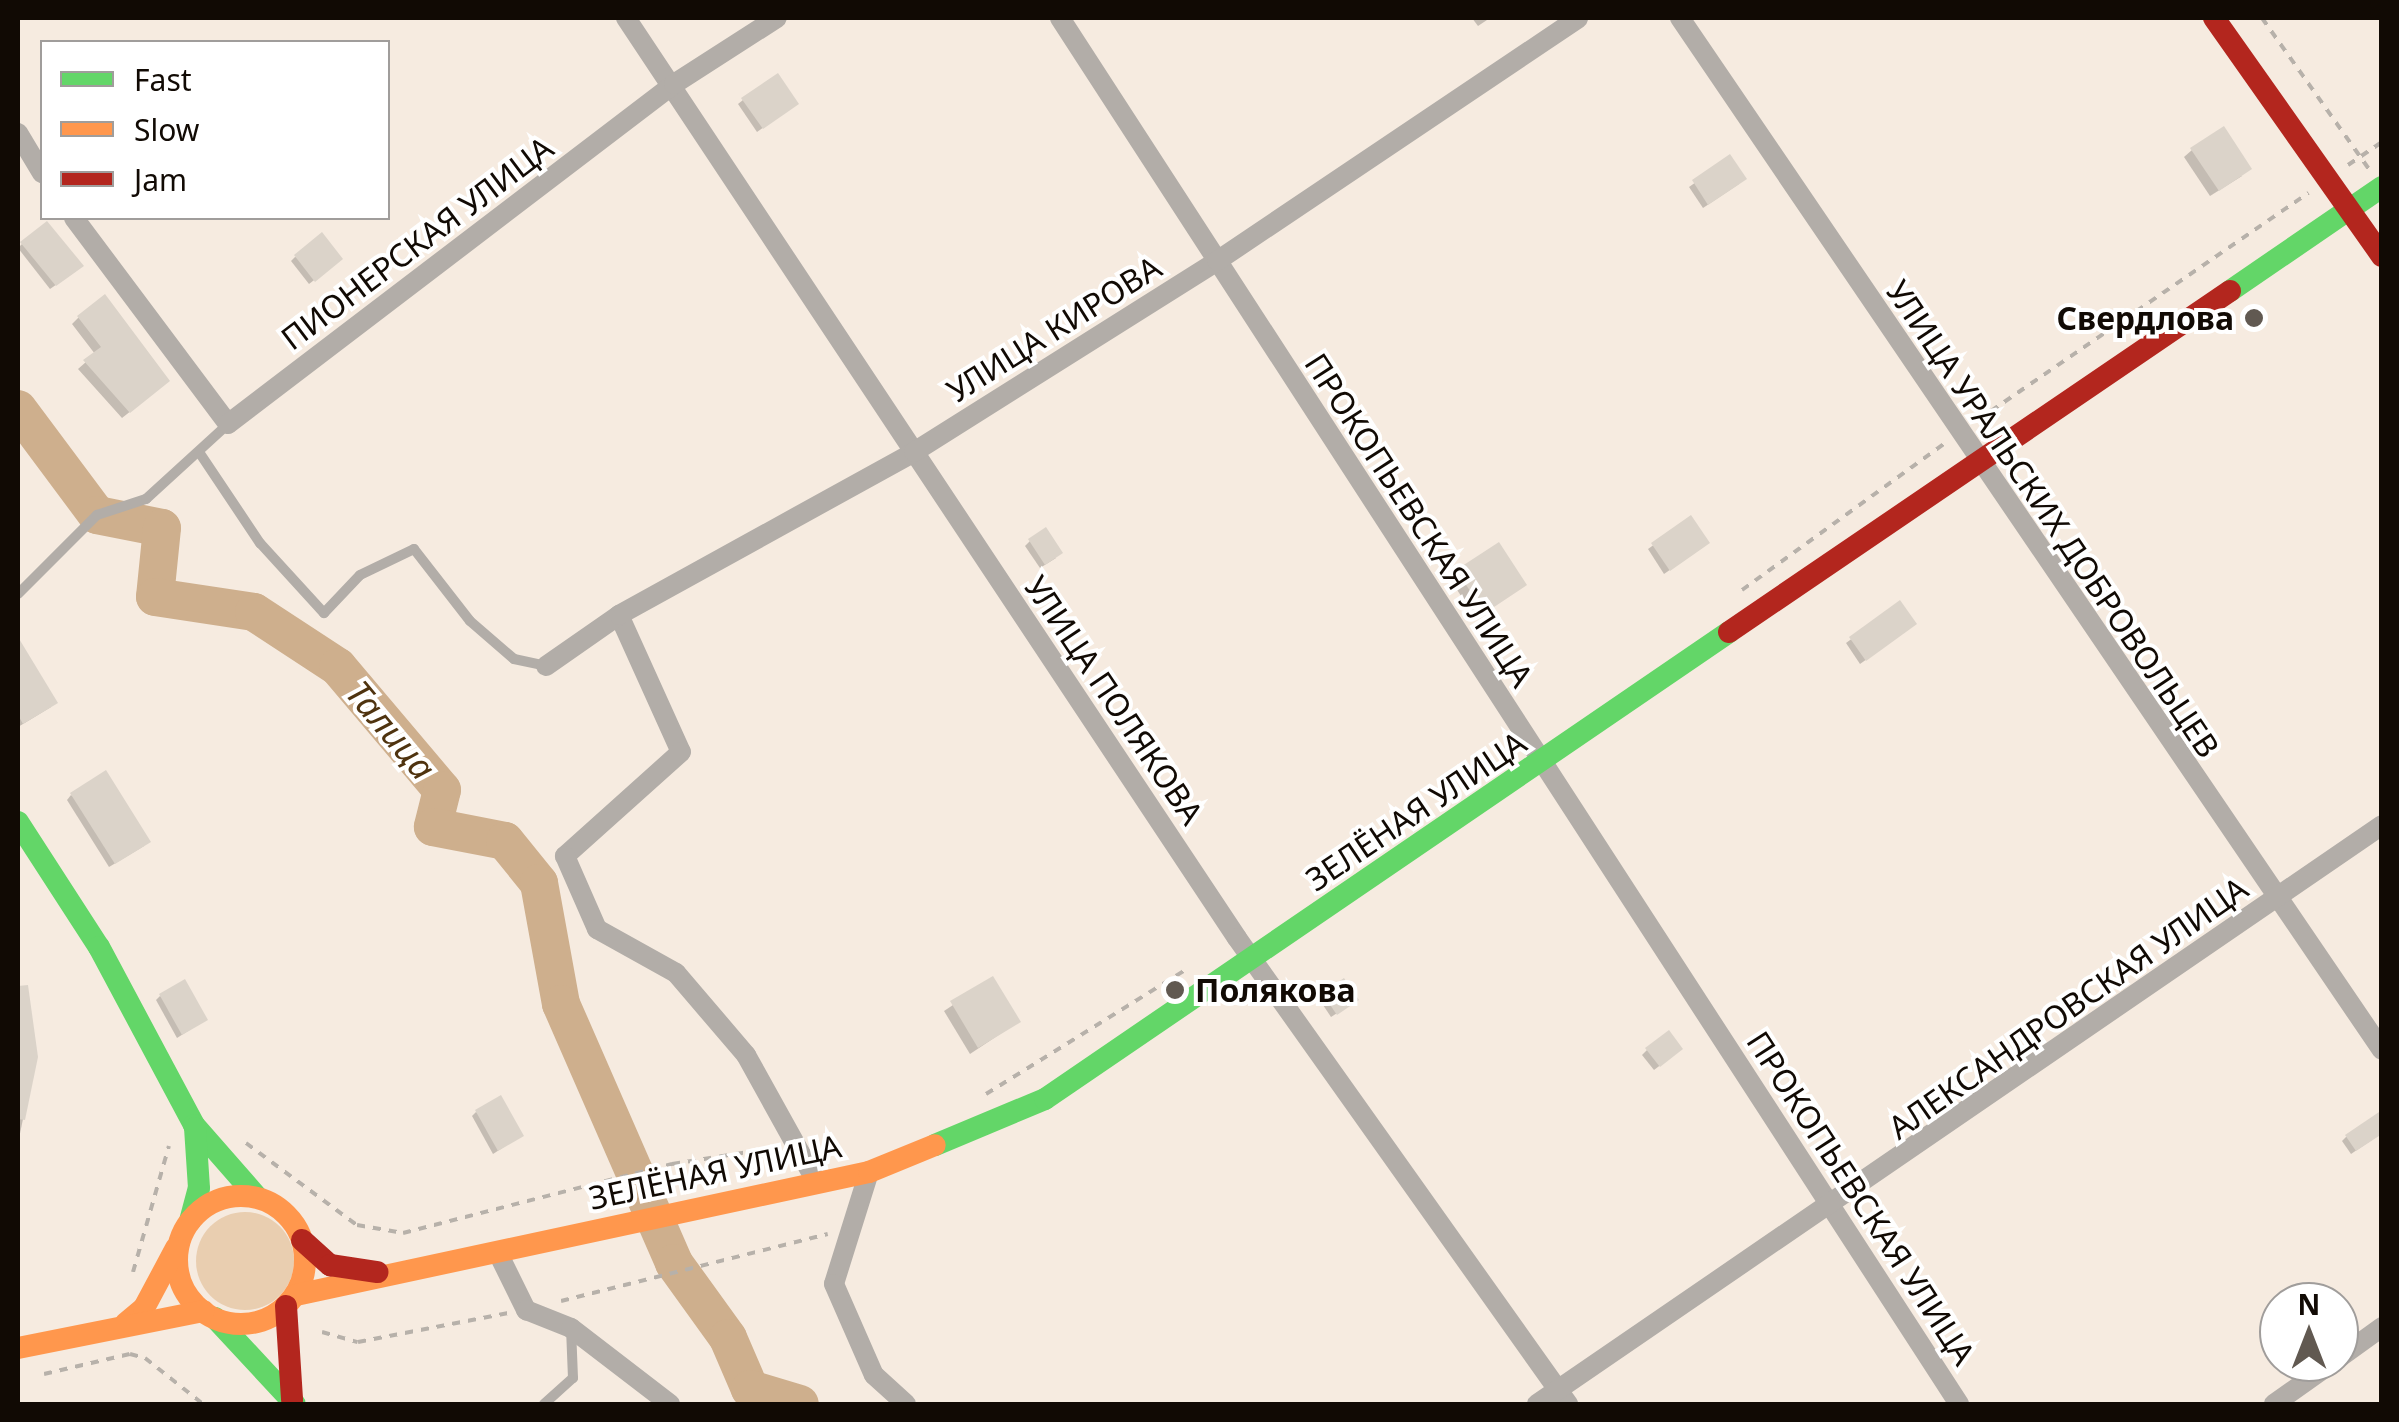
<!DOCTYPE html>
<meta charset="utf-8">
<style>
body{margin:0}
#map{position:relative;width:2399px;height:1422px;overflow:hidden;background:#f6ebe0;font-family:"Noto Sans",sans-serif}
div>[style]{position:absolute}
.green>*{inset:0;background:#e9ceb0}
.round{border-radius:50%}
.shadow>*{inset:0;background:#0003}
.river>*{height:38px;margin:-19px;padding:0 19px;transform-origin:19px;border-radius:19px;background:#ceaf8d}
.building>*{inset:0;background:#dbd3c9}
.path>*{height:4px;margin-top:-2px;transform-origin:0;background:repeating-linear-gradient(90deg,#b7b1aa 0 8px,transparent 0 16px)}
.lane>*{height:10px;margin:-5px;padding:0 5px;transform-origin:5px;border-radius:5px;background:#b2ada8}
.street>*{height:20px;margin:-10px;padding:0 10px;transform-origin:10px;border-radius:10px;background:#b2ada8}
.fast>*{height:22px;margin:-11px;padding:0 11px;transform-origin:11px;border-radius:11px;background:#63d668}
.slow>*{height:22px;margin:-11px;padding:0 11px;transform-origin:11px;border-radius:11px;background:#ff974d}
.slow>.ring{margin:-11px;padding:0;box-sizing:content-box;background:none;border:22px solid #ff974d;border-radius:50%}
.jam>*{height:22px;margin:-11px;padding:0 11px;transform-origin:11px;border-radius:11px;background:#b3261e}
.dots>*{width:28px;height:28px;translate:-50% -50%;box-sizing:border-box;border:5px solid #fff;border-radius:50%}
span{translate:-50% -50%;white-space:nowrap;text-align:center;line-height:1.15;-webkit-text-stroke:8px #fff;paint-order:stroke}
.street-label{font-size:32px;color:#110a04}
.poi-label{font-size:32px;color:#110a04;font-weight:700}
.right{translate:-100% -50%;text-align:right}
.left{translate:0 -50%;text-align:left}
.water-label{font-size:35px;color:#4f330f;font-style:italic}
.frame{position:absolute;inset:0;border:20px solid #110a04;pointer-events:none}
.legend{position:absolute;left:40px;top:40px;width:350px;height:180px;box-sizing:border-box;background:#fff;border:2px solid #a09d9b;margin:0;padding:12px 18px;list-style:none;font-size:30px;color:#110a04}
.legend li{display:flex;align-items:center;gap:20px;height:50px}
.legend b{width:50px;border:2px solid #a09d9b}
.north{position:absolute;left:2259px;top:1282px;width:100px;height:100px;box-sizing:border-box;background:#fff;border:2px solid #a09d9b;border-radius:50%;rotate:0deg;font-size:28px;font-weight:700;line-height:40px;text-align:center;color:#110a04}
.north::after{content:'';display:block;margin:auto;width:35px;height:45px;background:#615951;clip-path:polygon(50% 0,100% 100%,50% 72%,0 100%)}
</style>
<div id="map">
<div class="green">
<div class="round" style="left:196px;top:1212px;width:98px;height:98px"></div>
</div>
<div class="shadow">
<div style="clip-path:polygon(1472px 18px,1490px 18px,1478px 26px)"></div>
<div style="clip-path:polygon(743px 100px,791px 108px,757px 132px,738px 104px)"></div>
<div style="clip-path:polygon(2192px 150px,2242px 176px,2210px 196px,2184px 157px)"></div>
<div style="clip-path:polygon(1730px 158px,1739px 184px,1703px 208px,1689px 187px)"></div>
<div style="clip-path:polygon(22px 244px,76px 271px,50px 289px,18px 248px)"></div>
<div style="clip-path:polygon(295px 257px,335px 264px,309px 284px,291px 261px)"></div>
<div style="clip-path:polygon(79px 317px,160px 388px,122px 418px,78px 369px,95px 354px,72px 324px)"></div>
<div style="clip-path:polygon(1690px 519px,1703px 547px,1664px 574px,1648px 549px)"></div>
<div style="clip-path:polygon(1030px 541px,1056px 558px,1040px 568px,1025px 546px)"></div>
<div style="clip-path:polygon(1458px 572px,1524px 585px,1476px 619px,1450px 579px)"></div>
<div style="clip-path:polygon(1899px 604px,1909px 629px,1860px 664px,1846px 643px)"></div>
<div style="clip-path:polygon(23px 650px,51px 707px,18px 727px,18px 653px)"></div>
<div style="clip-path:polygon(71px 795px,144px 846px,109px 867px,67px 800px)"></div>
<div style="clip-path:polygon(992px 979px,1018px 1022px,970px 1054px,944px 1011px)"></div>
<div style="clip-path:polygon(1324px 995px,1351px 1004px,1331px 1017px,1319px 999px)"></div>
<div style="clip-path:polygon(160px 996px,205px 1020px,177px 1038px,156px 1000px)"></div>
<div style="clip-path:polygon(18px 1007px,30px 1021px,36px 1057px,18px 1143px)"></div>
<div style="clip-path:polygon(1647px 1050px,1675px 1054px,1654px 1070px,1642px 1055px)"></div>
<div style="clip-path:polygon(476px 1112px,521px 1136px,493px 1154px,472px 1116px)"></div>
<div style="clip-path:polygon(2382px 1133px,2351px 1154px,2342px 1141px,2346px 1137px)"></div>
<div style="clip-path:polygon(2279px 1331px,2279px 1354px,2269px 1340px)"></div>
</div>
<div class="river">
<div style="left:18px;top:409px;width:132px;rotate:53.3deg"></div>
<div style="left:97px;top:515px;width:66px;rotate:11.3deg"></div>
<div style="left:162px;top:528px;width:69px;rotate:95.8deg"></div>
<div style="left:155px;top:597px;width:100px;rotate:8.6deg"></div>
<div style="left:254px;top:612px;width:100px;rotate:33.2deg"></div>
<div style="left:338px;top:667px;width:161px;rotate:49.8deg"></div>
<div style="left:442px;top:790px;width:38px;rotate:104deg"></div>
<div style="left:433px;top:827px;width:73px;rotate:11deg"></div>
<div style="left:505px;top:841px;width:54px;rotate:51deg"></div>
<div style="left:539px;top:883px;width:123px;rotate:79.7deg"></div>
<div style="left:561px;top:1004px;width:283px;rotate:66.4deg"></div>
<div style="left:674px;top:1263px;width:92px;rotate:54.2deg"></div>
<div style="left:728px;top:1338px;width:56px;rotate:66.7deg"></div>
<div style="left:750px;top:1389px;width:52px;rotate:16.7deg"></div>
</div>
<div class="building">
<div style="clip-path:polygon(778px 73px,799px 104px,763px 129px,741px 98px)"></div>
<div style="clip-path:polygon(2224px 126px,2252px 169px,2219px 191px,2190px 148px)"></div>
<div style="clip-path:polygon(1730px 154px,1747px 179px,1708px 205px,1692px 180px)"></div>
<div style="clip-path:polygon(47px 221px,84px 266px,56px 286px,20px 242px)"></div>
<div style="clip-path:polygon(322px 232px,343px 259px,315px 282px,294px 255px)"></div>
<div style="clip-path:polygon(105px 294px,170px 381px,130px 413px,83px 360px,101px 347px,77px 316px)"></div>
<div style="clip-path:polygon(1691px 515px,1710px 543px,1670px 571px,1651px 543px)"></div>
<div style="clip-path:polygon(1046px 527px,1063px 553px,1045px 565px,1028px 539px)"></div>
<div style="clip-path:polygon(1499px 542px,1527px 585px,1485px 613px,1456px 570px)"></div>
<div style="clip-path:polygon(1900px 600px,1917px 624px,1866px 661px,1849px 637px)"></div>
<div style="clip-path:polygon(18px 637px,58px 703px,23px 724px,18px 715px)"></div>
<div style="clip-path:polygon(106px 770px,151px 842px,115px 864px,70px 793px)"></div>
<div style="clip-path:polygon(993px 976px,1021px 1022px,978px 1048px,950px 1001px)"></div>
<div style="clip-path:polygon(1344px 978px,1359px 1000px,1337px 1015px,1322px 993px)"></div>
<div style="clip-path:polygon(185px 979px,208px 1020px,182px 1035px,159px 994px)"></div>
<div style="clip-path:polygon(28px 985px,38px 1057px,25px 1120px,18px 1119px,18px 986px)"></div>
<div style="clip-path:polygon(1669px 1030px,1683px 1049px,1660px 1067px,1645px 1048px)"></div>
<div style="clip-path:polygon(501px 1095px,524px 1136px,498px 1151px,475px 1110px)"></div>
<div style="clip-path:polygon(2382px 1110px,2382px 1134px,2356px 1151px,2345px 1135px)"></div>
</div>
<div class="path">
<div style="left:2262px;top:18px;width:185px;rotate:54.7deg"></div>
<div style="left:2348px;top:165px;width:41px;rotate:-34.1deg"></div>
<div style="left:1978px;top:420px;width:401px;rotate:-34.5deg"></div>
<div style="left:1742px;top:590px;width:251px;rotate:-35.9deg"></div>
<div style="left:986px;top:1094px;width:234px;rotate:-31.9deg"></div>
<div style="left:246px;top:1143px;width:138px;rotate:36.5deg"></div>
<div style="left:357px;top:1225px;width:47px;rotate:9.9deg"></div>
<div style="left:403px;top:1233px;width:278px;rotate:-14.4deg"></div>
<div style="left:672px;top:1164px;width:103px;rotate:-8.9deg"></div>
<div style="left:133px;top:1272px;width:131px;rotate:-74.1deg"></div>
<div style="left:561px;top:1301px;width:275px;rotate:-14.1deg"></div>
<div style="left:322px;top:1332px;width:37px;rotate:16deg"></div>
<div style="left:358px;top:1342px;width:153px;rotate:-10.9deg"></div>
<div style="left:44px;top:1374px;width:88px;rotate:-13.1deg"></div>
<div style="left:130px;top:1354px;width:16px;rotate:15deg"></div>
<div style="left:145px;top:1358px;width:74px;rotate:38.4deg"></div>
</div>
<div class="lane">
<div style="left:199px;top:452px;width:110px;rotate:56.2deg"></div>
<div style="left:260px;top:543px;width:95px;rotate:47.6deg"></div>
<div style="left:324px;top:613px;width:52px;rotate:-46.5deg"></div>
<div style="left:360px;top:575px;width:60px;rotate:-25.7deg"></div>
<div style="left:414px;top:549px;width:91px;rotate:52.1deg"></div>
<div style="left:470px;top:621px;width:58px;rotate:40.8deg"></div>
<div style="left:514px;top:659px;width:33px;rotate:12deg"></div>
<div style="left:18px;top:594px;width:112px;rotate:-45deg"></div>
<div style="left:97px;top:515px;width:52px;rotate:-18.1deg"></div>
<div style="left:146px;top:499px;width:111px;rotate:-42.4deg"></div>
<div style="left:544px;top:1404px;width:39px;rotate:-42deg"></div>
<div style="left:573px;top:1378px;width:50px;rotate:-92.3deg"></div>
</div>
<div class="street">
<div style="left:626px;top:18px;width:1104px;rotate:56.41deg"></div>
<div style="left:1237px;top:938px;width:572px;rotate:54.61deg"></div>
<div style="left:1060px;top:18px;width:1652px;rotate:57.03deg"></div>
<div style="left:1680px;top:18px;width:1248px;rotate:55.78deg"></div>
<div style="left:18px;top:133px;width:47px;rotate:59deg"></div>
<div style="left:74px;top:218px;width:257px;rotate:53.2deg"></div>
<div style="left:228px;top:424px;width:561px;rotate:-37.32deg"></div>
<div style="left:674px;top:84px;width:122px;rotate:-32.7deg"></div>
<div style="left:619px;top:615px;width:150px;rotate:65.7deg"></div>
<div style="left:681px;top:752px;width:156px;rotate:138.1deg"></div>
<div style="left:565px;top:856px;width:80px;rotate:66.3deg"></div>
<div style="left:597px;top:929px;width:90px;rotate:29.1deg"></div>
<div style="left:676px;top:973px;width:108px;rotate:49.5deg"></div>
<div style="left:746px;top:1055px;width:146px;rotate:61deg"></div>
<div style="left:546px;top:666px;width:89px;rotate:-34.9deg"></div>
<div style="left:619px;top:615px;width:337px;rotate:-28.9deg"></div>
<div style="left:914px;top:452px;width:358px;rotate:-32.2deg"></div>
<div style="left:1217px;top:261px;width:435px;rotate:-33.9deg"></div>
<div style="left:869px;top:1172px;width:117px;rotate:107.4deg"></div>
<div style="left:834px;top:1284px;width:99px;rotate:66.3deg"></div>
<div style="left:874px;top:1375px;width:43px;rotate:42.2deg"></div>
<div style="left:498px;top:1253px;width:64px;rotate:63.8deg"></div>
<div style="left:526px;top:1310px;width:48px;rotate:21.8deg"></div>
<div style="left:571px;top:1328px;width:125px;rotate:37.5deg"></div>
<div style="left:2339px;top:1358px;width:53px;rotate:-35.8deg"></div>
<div style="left:1537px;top:1404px;width:1024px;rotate:-34.42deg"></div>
<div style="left:2274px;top:1404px;width:72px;rotate:-35.4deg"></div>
</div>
<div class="fast">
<div style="left:2230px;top:291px;width:184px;rotate:-34.4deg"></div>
<div style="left:18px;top:822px;width:149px;rotate:57.1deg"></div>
<div style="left:99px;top:947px;width:202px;rotate:61.9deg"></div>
<div style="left:194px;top:1125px;width:96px;rotate:48.8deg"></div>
<div style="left:935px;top:1145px;width:119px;rotate:-22.7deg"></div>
<div style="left:1045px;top:1099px;width:828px;rotate:-34.32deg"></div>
<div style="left:190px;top:1221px;width:34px;rotate:-75deg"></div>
<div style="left:199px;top:1188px;width:60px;rotate:-93.8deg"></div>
<div style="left:215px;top:1318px;width:117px;rotate:47.1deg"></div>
</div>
<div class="slow">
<div class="ring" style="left:177px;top:1196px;width:106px;height:106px"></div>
<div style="left:296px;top:1295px;width:586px;rotate:-12.12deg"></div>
<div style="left:869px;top:1172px;width:71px;rotate:-22.2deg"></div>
<div style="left:126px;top:1323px;width:23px;rotate:-40deg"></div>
<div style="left:144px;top:1308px;width:68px;rotate:-61.9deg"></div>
<div style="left:18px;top:1348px;width:189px;rotate:-11.3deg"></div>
</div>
<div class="jam">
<div style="left:2214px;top:18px;width:291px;rotate:54.8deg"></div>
<div style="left:1729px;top:632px;width:606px;rotate:-34.24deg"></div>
<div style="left:302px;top:1240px;width:38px;rotate:42deg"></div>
<div style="left:330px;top:1265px;width:48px;rotate:8.5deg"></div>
<div style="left:286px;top:1306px;width:94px;rotate:86.3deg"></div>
</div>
<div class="dots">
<div style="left:2254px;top:318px;background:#615951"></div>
<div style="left:1175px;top:990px;background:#615951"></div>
</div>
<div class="street-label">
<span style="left:417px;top:243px;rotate:-37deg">ПИОНЕРСКАЯ УЛИЦА</span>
<span style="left:1054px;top:329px;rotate:-32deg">УЛИЦА КИРОВА</span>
<span style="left:2053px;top:519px;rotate:56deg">УЛИЦА УРАЛЬСКИХ ДОБРОВОЛЬЦЕВ</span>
<span style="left:1419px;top:520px;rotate:57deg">ПРОКОПЬЕВСКАЯ УЛИЦА</span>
<span style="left:1114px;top:700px;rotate:56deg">УЛИЦА ПОЛЯКОВА</span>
<span style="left:1416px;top:811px;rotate:-34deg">ЗЕЛЁНАЯ УЛИЦА</span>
<span style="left:2068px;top:1008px;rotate:-35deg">АЛЕКСАНДРОВСКАЯ УЛИЦА</span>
<span style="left:715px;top:1172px;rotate:-12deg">ЗЕЛЁНАЯ УЛИЦА</span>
<span style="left:1861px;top:1198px;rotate:57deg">ПРОКОПЬЕВСКАЯ УЛИЦА</span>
</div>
<div class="poi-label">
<span class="right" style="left:2234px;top:318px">Свердлова</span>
<span class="left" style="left:1195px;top:990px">Полякова</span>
</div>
<div class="water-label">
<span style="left:391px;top:730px;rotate:50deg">Талица</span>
</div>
<div class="frame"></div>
<ul class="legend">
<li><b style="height:12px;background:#63d668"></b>Fast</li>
<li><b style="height:12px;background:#ff974d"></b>Slow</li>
<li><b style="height:12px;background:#b3261e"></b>Jam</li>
</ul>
<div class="north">N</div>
</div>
